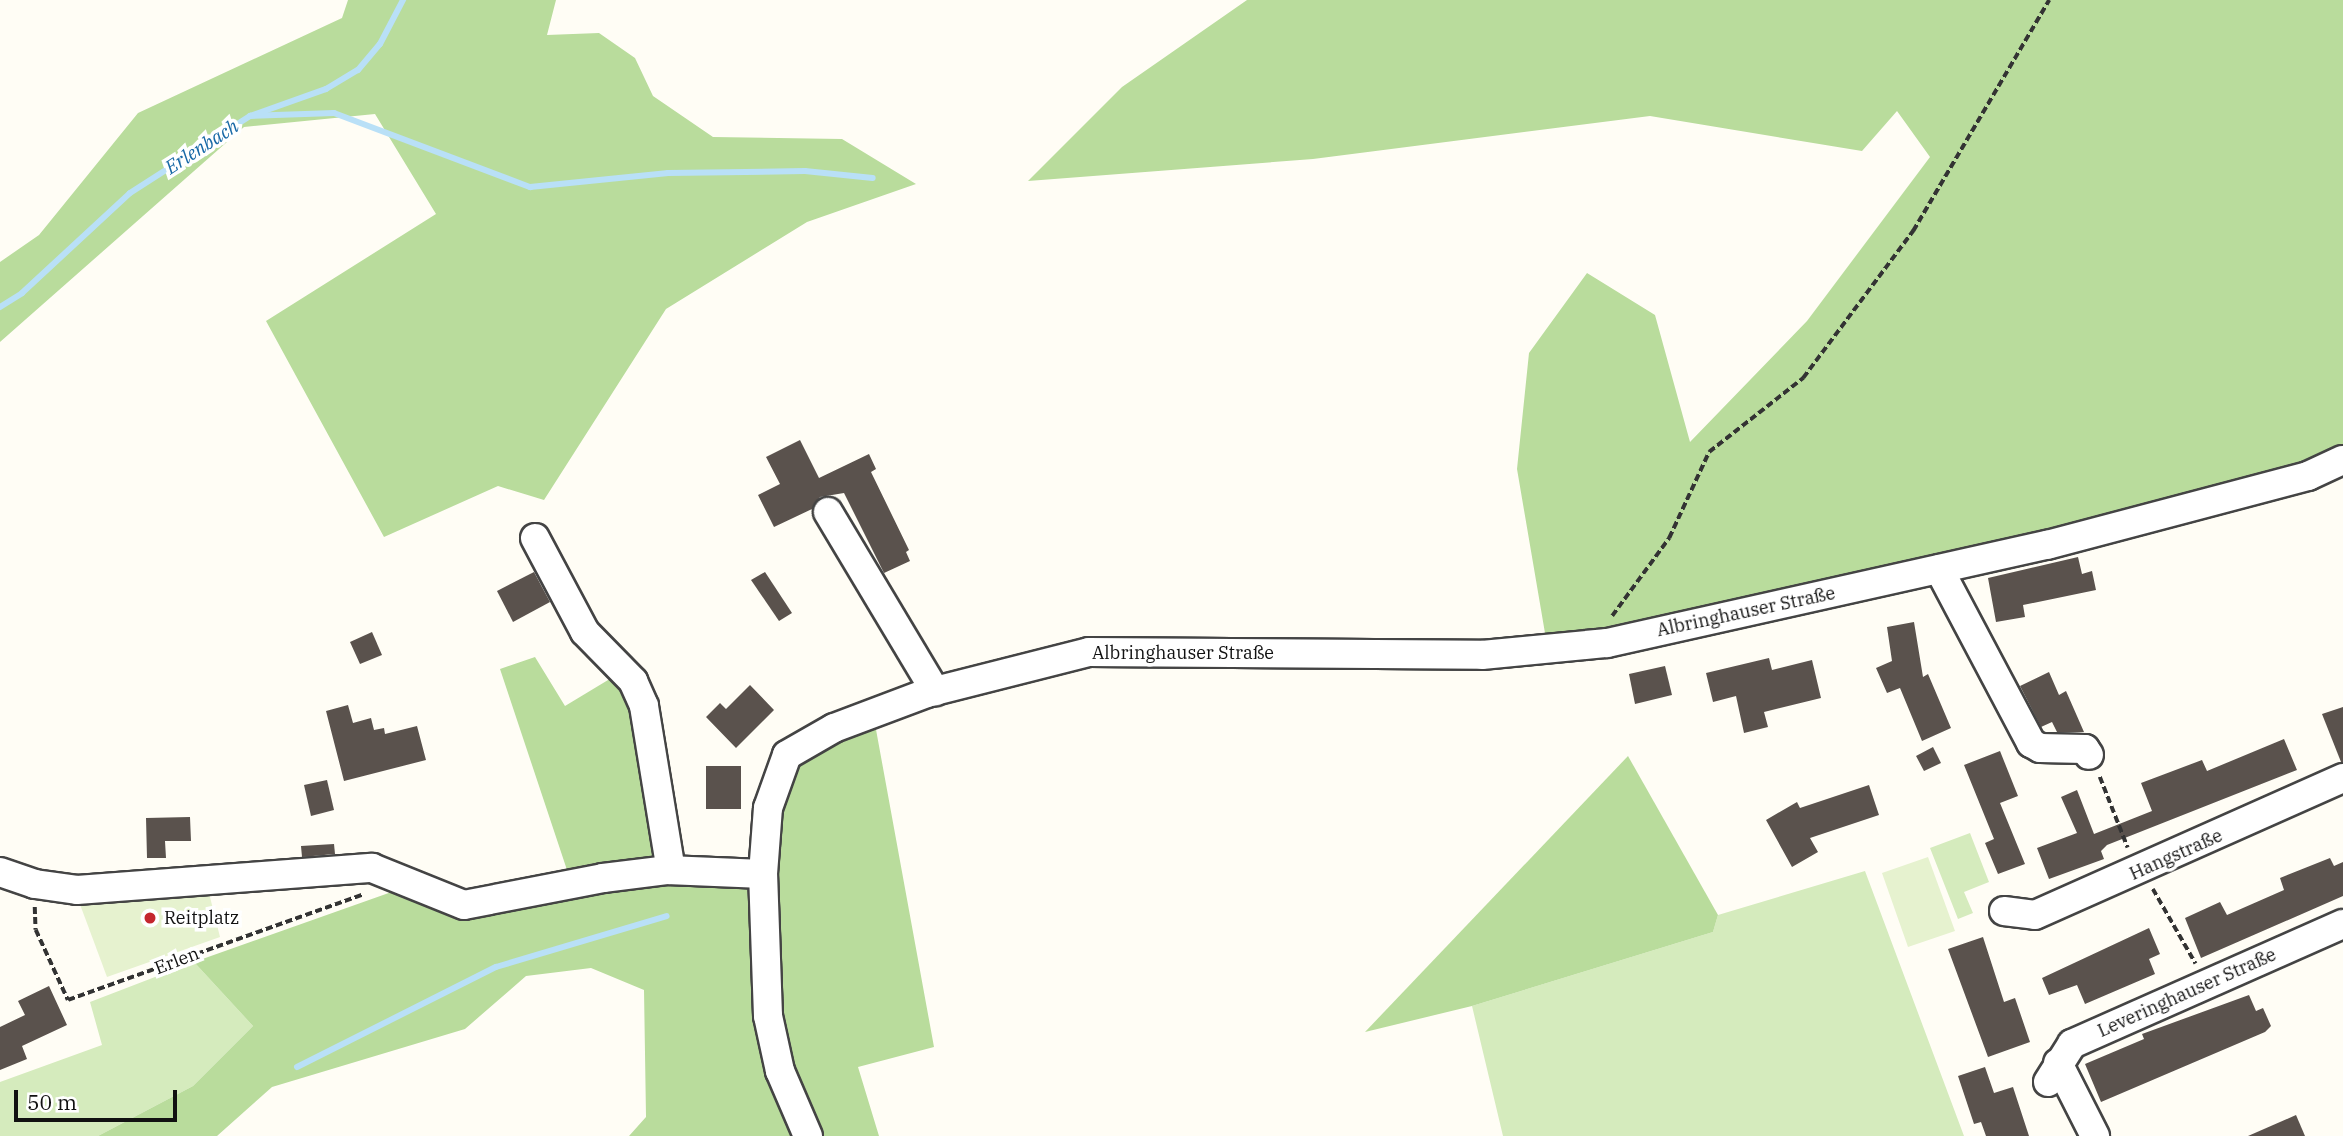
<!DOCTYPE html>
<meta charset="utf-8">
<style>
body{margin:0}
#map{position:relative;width:2343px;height:1136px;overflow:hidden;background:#fffdf5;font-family:"IBM Plex Serif",serif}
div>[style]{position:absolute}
.green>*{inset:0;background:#d5ebbd}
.forest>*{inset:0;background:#b9dc9c}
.pitch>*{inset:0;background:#e6f2cf}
.stream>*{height:6px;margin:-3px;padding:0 3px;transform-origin:3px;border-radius:3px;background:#b9e0f7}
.building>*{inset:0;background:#5a524d}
.path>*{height:3.5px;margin-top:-1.75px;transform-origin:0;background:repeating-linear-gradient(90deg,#333 0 7px,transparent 0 10.5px)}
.roads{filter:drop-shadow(2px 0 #444) drop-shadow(-2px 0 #444) drop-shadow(0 2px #444) drop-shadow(0 -2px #444)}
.minor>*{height:28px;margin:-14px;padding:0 14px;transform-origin:14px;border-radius:14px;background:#fff}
.dots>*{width:19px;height:19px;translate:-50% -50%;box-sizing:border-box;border:4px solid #fff;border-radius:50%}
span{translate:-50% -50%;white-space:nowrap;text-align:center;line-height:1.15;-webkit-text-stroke:7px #fff;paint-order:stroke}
.street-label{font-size:18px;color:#111}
.poi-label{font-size:18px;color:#111}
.left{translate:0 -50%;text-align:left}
.water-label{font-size:19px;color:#1768a6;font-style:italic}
.scale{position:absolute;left:14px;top:1090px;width:163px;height:32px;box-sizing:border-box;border:4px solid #111;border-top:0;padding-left:9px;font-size:21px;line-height:24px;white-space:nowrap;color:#111;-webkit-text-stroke:5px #fff;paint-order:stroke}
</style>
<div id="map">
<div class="green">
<div style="clip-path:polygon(1970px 833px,1989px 882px,1964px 892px,1973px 913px,1958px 919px,1930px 848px)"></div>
<div style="clip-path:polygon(1865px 871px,1964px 1136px,1503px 1136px,1472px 1006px,1713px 932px,1718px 915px)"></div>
<div style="clip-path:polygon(194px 962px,253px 1026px,193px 1086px,98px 1136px,0 1136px,0 1082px,102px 1045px,90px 1002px)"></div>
</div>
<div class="forest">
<div style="clip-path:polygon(348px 0,556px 0,547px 35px,599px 33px,635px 58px,653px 96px,713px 137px,842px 139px,916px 184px,807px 222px,666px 309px,544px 500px,498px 486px,384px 537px,266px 321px,436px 214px,375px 114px,244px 127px,0 342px,0 262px,39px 235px,138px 113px,342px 18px)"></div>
<div style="clip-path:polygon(1247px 0,2343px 0,2343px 449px,2321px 459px,2016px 541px,1637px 630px,1546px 639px,1517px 469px,1529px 353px,1587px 273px,1655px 315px,1690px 442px,1807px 321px,1930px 157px,1897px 111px,1862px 151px,1650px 116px,1313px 159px,1028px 181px,1122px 87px)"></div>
<div style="clip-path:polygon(535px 657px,565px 706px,618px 674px,627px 685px,663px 864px,569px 876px,500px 669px)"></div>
<div style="clip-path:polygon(875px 724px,934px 1047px,858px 1067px,879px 1136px,629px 1136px,646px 1117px,644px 990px,591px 968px,526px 976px,465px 1029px,272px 1087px,217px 1136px,98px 1136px,193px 1086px,253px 1026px,194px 962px,400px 889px,462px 911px,685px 876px,774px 878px,777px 808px,792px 765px,811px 751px)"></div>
<div style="clip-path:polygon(1628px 756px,1718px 915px,1713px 932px,1472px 1006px,1365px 1032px)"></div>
</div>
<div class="pitch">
<div style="clip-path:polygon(1928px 857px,1955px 931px,1908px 947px,1882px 873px)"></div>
<div style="clip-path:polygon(208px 889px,220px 937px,107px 977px,78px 899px)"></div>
</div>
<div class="stream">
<div style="left:250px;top:116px;width:84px;rotate:-2deg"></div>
<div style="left:334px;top:113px;width:210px;rotate:20.7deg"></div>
<div style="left:530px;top:187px;width:139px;rotate:-5.8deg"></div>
<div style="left:668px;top:173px;width:137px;rotate:-0.8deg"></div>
<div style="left:805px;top:171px;width:68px;rotate:5.9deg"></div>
<div style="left:0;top:307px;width:26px;rotate:-32deg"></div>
<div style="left:22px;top:293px;width:147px;rotate:-42.8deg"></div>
<div style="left:130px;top:193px;width:143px;rotate:-32.7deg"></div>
<div style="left:250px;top:116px;width:81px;rotate:-19.6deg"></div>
<div style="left:326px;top:89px;width:37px;rotate:-31deg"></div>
<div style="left:358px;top:70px;width:34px;rotate:-50deg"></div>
<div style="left:380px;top:44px;width:50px;rotate:-62.4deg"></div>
<div style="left:297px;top:1067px;width:223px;rotate:-26.7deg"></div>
<div style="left:496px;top:967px;width:178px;rotate:-16.6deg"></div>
</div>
<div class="building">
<div style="clip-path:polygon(800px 440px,819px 478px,869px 454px,876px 469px,871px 472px,909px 550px,906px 552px,910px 561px,884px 573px,844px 493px,820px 497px,812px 509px,774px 527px,758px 495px,780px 484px,766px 457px)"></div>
<div style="clip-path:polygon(2078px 557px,2082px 574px,2092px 571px,2096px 590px,2023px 605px,2025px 617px,1996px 622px,1988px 578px)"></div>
<div style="clip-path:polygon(534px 572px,550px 602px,513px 622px,497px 591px)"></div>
<div style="clip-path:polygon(765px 572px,792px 613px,779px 621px,751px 580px)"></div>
<div style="clip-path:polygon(1914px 622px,1923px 677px,1928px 674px,1951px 728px,1922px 741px,1900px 688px,1887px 693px,1876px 668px,1892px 661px,1887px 627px)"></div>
<div style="clip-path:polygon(372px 632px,382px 655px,360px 664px,350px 642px)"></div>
<div style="clip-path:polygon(1769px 658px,1772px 670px,1812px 660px,1821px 698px,1764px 712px,1768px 727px,1744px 733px,1736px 696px,1713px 702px,1706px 673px)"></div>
<div style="clip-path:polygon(1665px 666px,1672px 695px,1635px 704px,1629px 674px)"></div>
<div style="clip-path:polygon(2049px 672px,2059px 695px,2066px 691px,2084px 732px,2057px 732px,2052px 722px,2041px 727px,2020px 686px)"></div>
<div style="clip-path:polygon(750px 685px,774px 710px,736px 748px,706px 717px,720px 703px,726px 709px)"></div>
<div style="clip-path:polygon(348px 705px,353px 723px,371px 718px,374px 730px,384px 728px,385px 734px,417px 726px,426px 760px,344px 781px,326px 711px)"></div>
<div style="clip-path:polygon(2343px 707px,2343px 762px,2341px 762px,2322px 714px)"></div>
<div style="clip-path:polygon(2284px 739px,2297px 770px,2107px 845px,2101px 851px,2104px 859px,2049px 879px,2037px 848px,2077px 833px,2061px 797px,2077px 790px,2094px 834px,2152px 811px,2141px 783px,2202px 760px,2207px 771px)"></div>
<div style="clip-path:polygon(1933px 747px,1941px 763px,1924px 771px,1916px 756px)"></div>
<div style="clip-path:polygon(2000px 751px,2018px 796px,2000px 803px,2025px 864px,1998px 874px,1985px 843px,1994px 839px,1964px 765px)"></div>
<div style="clip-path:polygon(706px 766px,741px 766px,741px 809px,706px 809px)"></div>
<div style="clip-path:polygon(327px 780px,334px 810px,311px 816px,304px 785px)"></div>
<div style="clip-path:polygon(1869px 785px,1879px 815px,1810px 838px,1818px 852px,1792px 867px,1766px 820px,1797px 802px,1800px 808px)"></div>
<div style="clip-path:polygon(190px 817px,191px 841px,165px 841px,166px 858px,147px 858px,146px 818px)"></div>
<div style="clip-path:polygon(334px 844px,335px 854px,302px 857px,301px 846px)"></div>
<div style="clip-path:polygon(2330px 858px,2334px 866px,2343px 862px,2343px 896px,2201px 958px,2185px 918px,2220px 902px,2227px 915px,2284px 890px,2280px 878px)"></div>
<div style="clip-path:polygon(2149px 928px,2160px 954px,2149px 959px,2155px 974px,2085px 1004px,2077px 985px,2049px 995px,2042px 978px)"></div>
<div style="clip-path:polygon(1983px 937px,2004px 1002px,2015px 998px,2030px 1042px,1988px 1057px,1948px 949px)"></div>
<div style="clip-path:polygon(49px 986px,67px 1025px,22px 1046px,27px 1059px,0 1070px,0 1027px,25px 1015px,18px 1001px)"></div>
<div style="clip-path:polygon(2249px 995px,2256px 1011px,2263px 1008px,2271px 1026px,2265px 1032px,2101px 1102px,2085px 1064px,2144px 1039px,2142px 1034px)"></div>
<div style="clip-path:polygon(1985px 1067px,1994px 1093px,2013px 1087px,2029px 1136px,1986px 1136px,1981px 1122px,1974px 1124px,1958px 1076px)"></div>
<div style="clip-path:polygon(2296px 1115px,2305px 1136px,2248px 1136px)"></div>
</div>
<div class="path">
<div style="left:1612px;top:616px;width:97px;rotate:-53.8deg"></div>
<div style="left:1669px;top:538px;width:95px;rotate:-65.1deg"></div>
<div style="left:1709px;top:452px;width:120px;rotate:-38.2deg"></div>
<div style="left:1803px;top:378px;width:184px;rotate:-53.2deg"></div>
<div style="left:1913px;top:231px;width:268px;rotate:-59.5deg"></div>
<div style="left:2100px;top:777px;width:76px;rotate:68.5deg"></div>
<div style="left:2153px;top:889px;width:86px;rotate:60.2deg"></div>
<div style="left:35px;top:907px;width:23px;rotate:88deg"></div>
<div style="left:36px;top:930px;width:77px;rotate:65.4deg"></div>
<div style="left:68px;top:1000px;width:312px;rotate:-19.7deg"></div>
</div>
<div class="roads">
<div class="minor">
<div style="left:828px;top:512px;width:209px;rotate:59.1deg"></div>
<div style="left:535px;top:538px;width:106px;rotate:62deg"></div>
<div style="left:585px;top:632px;width:69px;rotate:45.6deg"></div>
<div style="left:633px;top:681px;width:27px;rotate:66deg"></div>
<div style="left:644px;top:706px;width:166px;rotate:80.7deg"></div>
<div style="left:1939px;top:569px;width:197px;rotate:62.1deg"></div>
<div style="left:2031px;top:743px;width:10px;rotate:29deg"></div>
<div style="left:2040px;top:748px;width:45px;rotate:1.3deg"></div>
<div style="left:2085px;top:749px;width:7px;rotate:56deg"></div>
<div style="left:0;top:872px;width:37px;rotate:19deg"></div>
<div style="left:35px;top:884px;width:42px;rotate:8.1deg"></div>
<div style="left:77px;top:890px;width:296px;rotate:-4.3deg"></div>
<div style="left:372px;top:868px;width:99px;rotate:21.9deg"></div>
<div style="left:464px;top:905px;width:142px;rotate:-11deg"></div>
<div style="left:603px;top:878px;width:64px;rotate:-7.1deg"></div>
<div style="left:667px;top:870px;width:96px;rotate:2.4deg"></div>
<div style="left:2004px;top:911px;width:31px;rotate:7deg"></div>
<div style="left:2035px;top:915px;width:337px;rotate:-24deg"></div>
<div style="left:2058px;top:1063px;width:82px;rotate:63.1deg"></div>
<div style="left:2048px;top:1082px;width:45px;rotate:-57.7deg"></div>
<div style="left:2072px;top:1044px;width:296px;rotate:-23.9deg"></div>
<div style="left:808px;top:1136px;width:71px;rotate:-113.3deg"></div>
<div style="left:780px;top:1071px;width:56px;rotate:-102.3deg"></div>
<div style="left:768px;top:1016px;width:142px;rotate:-92deg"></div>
<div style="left:763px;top:874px;width:66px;rotate:-85.7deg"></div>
<div style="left:768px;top:808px;width:56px;rotate:-70.3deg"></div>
<div style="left:787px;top:755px;width:54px;rotate:-29.9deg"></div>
<div style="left:834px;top:728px;width:99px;rotate:-20.6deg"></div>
<div style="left:927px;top:693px;width:167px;rotate:-14.2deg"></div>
<div style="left:1089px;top:652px;width:393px;rotate:0.4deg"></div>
<div style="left:1482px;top:655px;width:126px;rotate:-5.5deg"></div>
<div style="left:1607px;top:643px;width:451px;rotate:-12.6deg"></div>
<div style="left:2047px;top:545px;width:270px;rotate:-14.8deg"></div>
<div style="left:2308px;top:476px;width:38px;rotate:-25deg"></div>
</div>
</div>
<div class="dots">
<div style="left:150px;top:918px;background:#c4262e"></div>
</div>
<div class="street-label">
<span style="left:1746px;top:612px;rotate:-12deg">Albringhauser Straße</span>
<span style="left:1183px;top:653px">Albringhauser Straße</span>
<span style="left:2176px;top:855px;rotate:-24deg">Hangstraße</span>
<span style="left:177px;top:961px;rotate:-21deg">Erlen</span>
<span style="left:2187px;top:993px;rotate:-24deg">Leveringhauser Straße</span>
</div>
<div class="poi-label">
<span class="left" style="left:164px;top:918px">Reitplatz</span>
</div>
<div class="water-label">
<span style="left:202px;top:147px;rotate:-33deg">Erlenbach</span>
</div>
<div class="scale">50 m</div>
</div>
